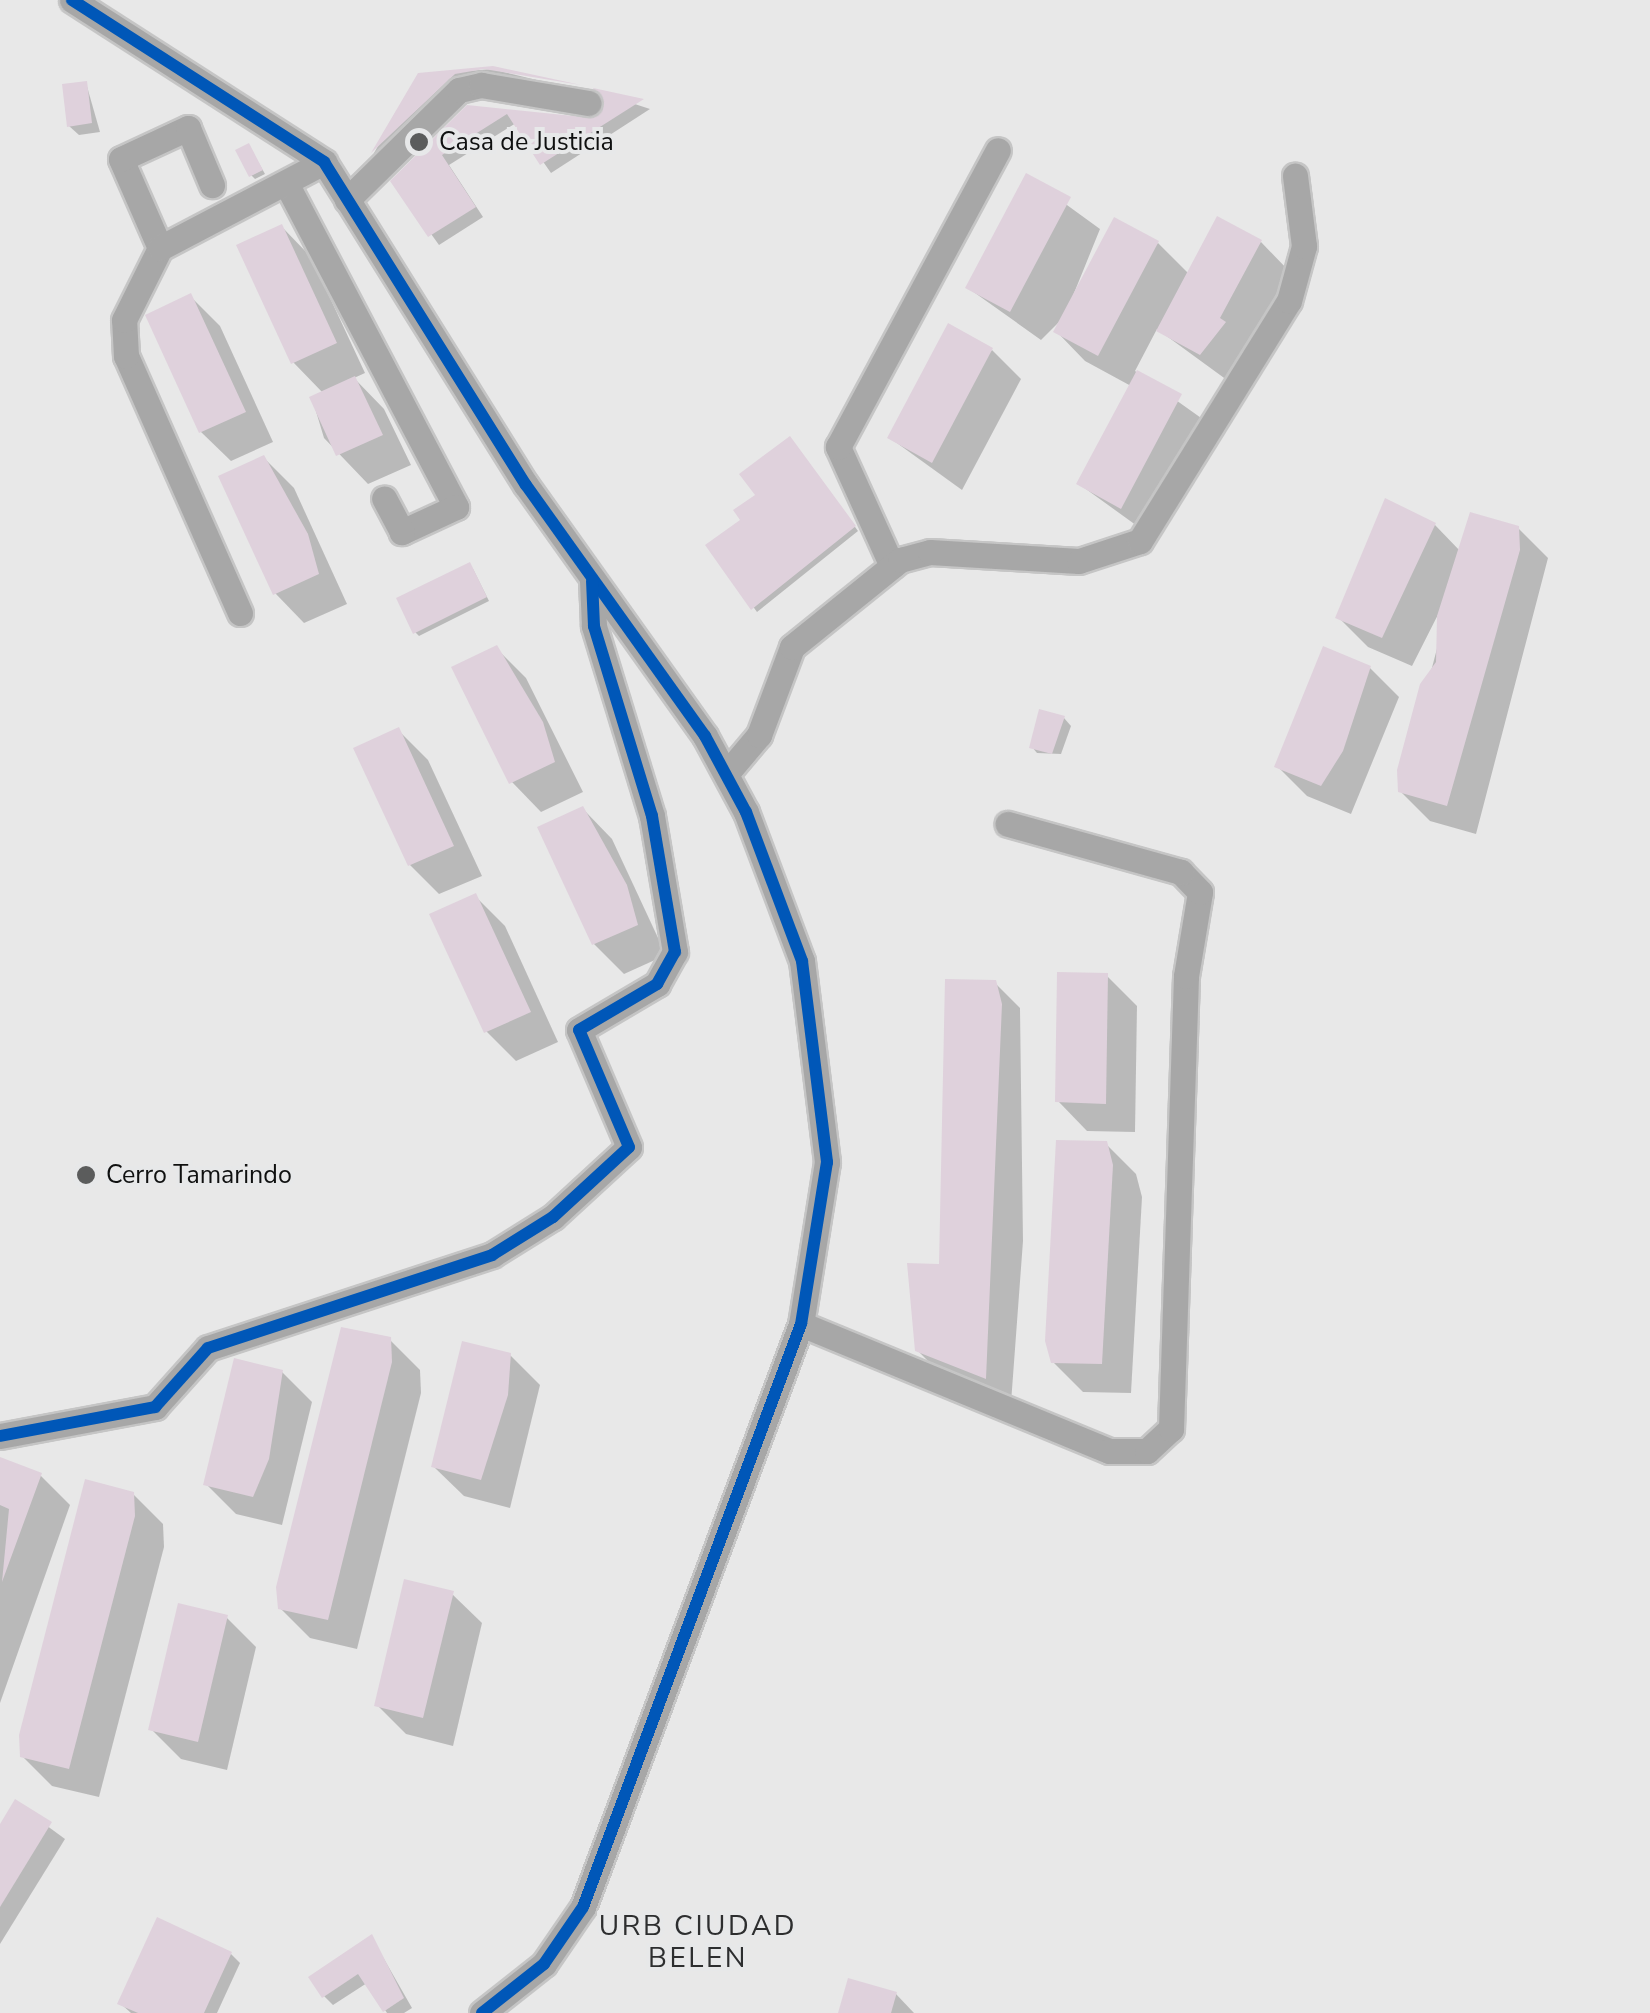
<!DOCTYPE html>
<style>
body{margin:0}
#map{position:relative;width:1650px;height:2013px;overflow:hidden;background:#e8e8e8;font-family:"Nunito Sans",sans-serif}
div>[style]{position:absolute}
.shadow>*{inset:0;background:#0003}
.building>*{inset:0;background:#dfd1dc}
.roads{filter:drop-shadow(2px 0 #c5c5c5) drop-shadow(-2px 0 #c5c5c5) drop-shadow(0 2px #c5c5c5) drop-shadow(0 -2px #c5c5c5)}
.minor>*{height:25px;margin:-12.5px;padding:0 12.5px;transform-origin:12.5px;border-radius:12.5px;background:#a7a7a7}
.cycleway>*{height:12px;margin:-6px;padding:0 6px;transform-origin:6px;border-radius:6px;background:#0057b8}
.dots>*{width:28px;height:28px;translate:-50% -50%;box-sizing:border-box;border:5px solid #e7e8e9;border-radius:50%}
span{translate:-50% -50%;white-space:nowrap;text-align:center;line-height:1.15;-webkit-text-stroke:8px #e7e8e9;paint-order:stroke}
.poi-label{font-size:25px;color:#0f1010}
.left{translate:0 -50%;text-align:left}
.neighbourhood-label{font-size:28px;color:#2d2e2f;letter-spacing:2.5px}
</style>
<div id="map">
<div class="shadow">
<div style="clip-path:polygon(492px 69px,585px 92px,494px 77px,382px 161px,374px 153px,419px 75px)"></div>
<div style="clip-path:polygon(86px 83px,100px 132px,79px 135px,69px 126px)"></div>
<div style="clip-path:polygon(598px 92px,650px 109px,551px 173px,516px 123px,449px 165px,483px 217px,439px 245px,393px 181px,468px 107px,587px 122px,607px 107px)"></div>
<div style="clip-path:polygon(249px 146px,265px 174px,255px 179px,251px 175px)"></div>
<div style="clip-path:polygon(1027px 176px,1100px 229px,1068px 308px,1158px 243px,1189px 274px,1261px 242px,1290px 272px,1231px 383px,1157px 329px,1135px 371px,1211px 425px,1151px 536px,1079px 484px,1131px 386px,1085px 361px,1056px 331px,1060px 321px,1041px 340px,968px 288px)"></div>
<div style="clip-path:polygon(282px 227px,311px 257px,365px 373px,354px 378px,384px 409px,411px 465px,368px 484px,324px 438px,312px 398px,323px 393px,293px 362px)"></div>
<div style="clip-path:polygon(190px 296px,220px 326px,273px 442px,231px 461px,201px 432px)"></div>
<div style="clip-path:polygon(992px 350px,1021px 379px,962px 490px,890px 438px)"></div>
<div style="clip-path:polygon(794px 443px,858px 531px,757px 612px,709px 546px,744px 521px)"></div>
<div style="clip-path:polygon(264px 458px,294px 488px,347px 604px,304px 623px,275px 593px)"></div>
<div style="clip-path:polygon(1386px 501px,1435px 525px,1462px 553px,1518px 528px,1548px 558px,1476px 834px,1430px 821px,1400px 791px,1454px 583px,1412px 666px,1368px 647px,1338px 617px)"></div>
<div style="clip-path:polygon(473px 569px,489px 601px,419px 636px,415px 632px)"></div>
<div style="clip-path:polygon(496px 648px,526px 678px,583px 792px,541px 812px,512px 782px)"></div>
<div style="clip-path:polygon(1370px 668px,1399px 697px,1351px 814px,1307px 796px,1277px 766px)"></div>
<div style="clip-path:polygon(1064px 718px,1071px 726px,1061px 754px,1037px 753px,1032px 747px)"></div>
<div style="clip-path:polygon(398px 730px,428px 760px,482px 876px,439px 894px,410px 865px)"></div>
<div style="clip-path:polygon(583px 809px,612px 839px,666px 955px,624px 974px,594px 944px)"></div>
<div style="clip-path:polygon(475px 896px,505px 926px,558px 1042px,516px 1061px,486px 1031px)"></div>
<div style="clip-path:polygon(1107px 976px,1137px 1006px,1135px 1132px,1087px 1131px,1058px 1101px)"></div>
<div style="clip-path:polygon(947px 982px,995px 983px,1020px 1008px,1023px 1241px,1011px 1403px,943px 1376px,917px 1350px,942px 1267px)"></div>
<div style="clip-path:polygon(1106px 1144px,1136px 1174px,1142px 1197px,1131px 1393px,1083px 1392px,1053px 1362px)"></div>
<div style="clip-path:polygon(390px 1340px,420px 1370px,421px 1393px,357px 1649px,310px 1638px,280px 1608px)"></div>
<div style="clip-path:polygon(510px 1355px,540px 1385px,510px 1508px,464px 1496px,434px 1467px)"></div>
<div style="clip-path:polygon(282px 1372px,312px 1402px,282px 1525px,236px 1514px,206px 1484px)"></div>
<div style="clip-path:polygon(0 1460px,40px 1475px,70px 1505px,0 1703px)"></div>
<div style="clip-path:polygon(133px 1494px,163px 1524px,164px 1547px,99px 1797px,52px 1786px,22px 1756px)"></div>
<div style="clip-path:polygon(452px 1594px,482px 1623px,453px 1746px,406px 1734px,377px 1705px)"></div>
<div style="clip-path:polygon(227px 1618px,256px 1647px,227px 1770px,181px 1759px,151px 1729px)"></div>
<div style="clip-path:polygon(16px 1803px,65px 1839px,0 1944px,0 1829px)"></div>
<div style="clip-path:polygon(372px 1938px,412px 2008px,404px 2013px,387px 2013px,367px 1983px,333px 2005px,324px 1996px)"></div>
<div style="clip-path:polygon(231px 1954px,240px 1963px,217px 2013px,131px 2013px,120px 2003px)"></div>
<div style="clip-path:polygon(896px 1994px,914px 2013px,841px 2013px)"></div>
</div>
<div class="building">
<div style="clip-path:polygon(493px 66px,581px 85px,484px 69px,455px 74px,371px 153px,418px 73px)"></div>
<div style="clip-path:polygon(87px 81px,92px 123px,67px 127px,62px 84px)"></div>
<div style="clip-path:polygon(593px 88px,644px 99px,540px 165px,507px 114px,442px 155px,476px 207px,428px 237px,390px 181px,467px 105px,593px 118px,604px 105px)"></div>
<div style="clip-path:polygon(249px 143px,263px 170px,249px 177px,235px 150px)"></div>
<div style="clip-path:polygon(1026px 173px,1071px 197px,1010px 312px,965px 288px)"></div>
<div style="clip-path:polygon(1217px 216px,1262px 240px,1220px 318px,1226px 322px,1200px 355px,1156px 331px)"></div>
<div style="clip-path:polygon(1114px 217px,1159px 241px,1098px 356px,1053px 332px)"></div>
<div style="clip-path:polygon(282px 224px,337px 343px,291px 364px,236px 245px)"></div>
<div style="clip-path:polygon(191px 293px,246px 412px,199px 433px,145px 315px)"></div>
<div style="clip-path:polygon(948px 323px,993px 348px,932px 463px,887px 438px)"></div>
<div style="clip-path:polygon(1137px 370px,1182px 394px,1121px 509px,1076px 484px)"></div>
<div style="clip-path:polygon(355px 376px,383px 435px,336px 456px,309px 397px)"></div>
<div style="clip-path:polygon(790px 436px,856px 526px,751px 610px,705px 545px,740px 520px,733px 510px,755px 495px,739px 474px)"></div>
<div style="clip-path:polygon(264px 455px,308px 534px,319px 574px,273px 595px,218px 476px)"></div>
<div style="clip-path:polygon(1385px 498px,1436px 523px,1382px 638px,1335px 618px)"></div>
<div style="clip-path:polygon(1470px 512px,1519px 526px,1520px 550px,1447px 806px,1398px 792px,1397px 770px,1420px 684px,1436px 662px,1437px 616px)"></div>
<div style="clip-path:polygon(470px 562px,487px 597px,413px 634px,396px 598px)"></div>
<div style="clip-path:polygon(497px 645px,543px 722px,555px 762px,509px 784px,451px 667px)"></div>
<div style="clip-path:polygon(1323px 646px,1371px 666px,1343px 751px,1321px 786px,1274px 767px)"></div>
<div style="clip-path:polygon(1039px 709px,1065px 716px,1052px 754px,1029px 748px)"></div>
<div style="clip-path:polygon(399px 727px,454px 846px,408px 866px,353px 748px)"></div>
<div style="clip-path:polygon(583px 806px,627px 885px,638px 925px,592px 945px,537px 827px)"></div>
<div style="clip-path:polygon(476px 893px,531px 1012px,484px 1033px,429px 914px)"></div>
<div style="clip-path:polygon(1057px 972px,1108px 973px,1106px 1104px,1055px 1102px)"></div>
<div style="clip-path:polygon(945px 979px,996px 980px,1002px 1004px,986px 1379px,915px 1351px,907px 1263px,939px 1264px)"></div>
<div style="clip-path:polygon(1056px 1140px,1107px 1141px,1113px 1165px,1102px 1364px,1051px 1363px,1045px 1341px)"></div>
<div style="clip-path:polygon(341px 1327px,391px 1337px,392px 1362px,328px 1620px,278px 1609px,276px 1587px)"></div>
<div style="clip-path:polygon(462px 1341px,511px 1353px,508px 1395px,481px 1480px,431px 1467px)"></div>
<div style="clip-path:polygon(234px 1358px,283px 1370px,269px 1459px,253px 1497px,203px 1485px)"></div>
<div style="clip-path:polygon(0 1457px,42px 1473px,2px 1582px,9px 1509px,0 1505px)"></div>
<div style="clip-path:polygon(85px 1479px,134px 1492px,135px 1516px,69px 1769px,20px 1757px,19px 1735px)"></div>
<div style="clip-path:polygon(404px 1579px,454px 1591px,423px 1718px,374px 1706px)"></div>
<div style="clip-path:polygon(178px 1603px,228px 1615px,198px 1742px,148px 1730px)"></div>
<div style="clip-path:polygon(15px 1799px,52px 1822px,0 1907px,0 1824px)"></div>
<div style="clip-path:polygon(157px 1917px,232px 1952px,204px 2013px,138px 2013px,117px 2004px)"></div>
<div style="clip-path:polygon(372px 1934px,404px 1998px,383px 2012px,358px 1974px,322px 1998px,308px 1977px)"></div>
<div style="clip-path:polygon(848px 1978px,897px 1992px,891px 2013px,838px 2013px)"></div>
</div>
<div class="roads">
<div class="minor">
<div style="left:72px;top:0;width:300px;rotate:32.7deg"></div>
<div style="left:324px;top:162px;width:381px;rotate:58deg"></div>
<div style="left:526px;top:485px;width:308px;rotate:54.5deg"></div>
<div style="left:705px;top:736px;width:86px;rotate:61.7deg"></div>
<div style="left:746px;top:812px;width:159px;rotate:69.4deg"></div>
<div style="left:802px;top:961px;width:203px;rotate:82.9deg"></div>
<div style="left:827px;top:1162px;width:164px;rotate:99.1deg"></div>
<div style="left:801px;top:1324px;width:622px;rotate:110.5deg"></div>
<div style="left:583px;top:1907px;width:69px;rotate:124.4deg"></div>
<div style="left:544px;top:1964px;width:79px;rotate:141.7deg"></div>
<div style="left:286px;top:183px;width:366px;rotate:62.3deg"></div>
<div style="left:456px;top:507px;width:60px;rotate:155.2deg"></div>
<div style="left:402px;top:532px;width:38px;rotate:-118deg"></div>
<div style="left:347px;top:200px;width:157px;rotate:-44.5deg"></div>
<div style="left:459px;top:90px;width:23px;rotate:-13deg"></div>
<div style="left:481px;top:85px;width:109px;rotate:9.5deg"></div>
<div style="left:160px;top:248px;width:97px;rotate:-113.7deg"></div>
<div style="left:121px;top:159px;width:74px;rotate:-24.8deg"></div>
<div style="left:188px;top:128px;width:62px;rotate:67.2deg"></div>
<div style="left:892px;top:566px;width:131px;rotate:-114.4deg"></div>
<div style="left:838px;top:447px;width:337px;rotate:-61.7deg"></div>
<div style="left:240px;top:613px;width:281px;rotate:-113.9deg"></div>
<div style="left:126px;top:356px;width:36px;rotate:-93deg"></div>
<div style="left:124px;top:320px;width:80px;rotate:-63.4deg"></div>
<div style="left:160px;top:248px;width:185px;rotate:-27.7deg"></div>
<div style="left:727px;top:773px;width:50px;rotate:-49.9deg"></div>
<div style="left:759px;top:735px;width:94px;rotate:-69.4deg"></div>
<div style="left:792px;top:647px;width:139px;rotate:-38.9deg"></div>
<div style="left:900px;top:560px;width:31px;rotate:-15deg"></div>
<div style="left:930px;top:552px;width:149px;rotate:3.5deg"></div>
<div style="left:1079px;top:561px;width:64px;rotate:-18.2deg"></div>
<div style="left:1140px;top:541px;width:282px;rotate:-58.2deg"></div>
<div style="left:1289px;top:301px;width:57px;rotate:-74.7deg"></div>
<div style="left:1304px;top:246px;width:71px;rotate:-97.3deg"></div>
<div style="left:801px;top:1324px;width:333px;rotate:22.4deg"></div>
<div style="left:1109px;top:1451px;width:38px"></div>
<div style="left:1147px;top:1451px;width:33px;rotate:-43deg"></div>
<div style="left:1171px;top:1429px;width:453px;rotate:-88.1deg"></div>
<div style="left:1186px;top:976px;width:85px;rotate:-80.5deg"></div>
<div style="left:1200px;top:892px;width:28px;rotate:-134deg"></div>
<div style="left:1181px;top:872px;width:180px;rotate:-164.5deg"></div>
<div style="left:0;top:1436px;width:158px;rotate:-10.6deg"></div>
<div style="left:155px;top:1407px;width:79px;rotate:-48.1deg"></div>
<div style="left:208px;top:1348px;width:299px;rotate:-18.1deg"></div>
<div style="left:492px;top:1255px;width:72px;rotate:-31.9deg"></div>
<div style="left:553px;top:1217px;width:103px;rotate:-42.6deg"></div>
<div style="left:629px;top:1147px;width:127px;rotate:-113.1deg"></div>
<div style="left:579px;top:1030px;width:91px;rotate:-30.5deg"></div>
<div style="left:657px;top:984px;width:37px;rotate:-61deg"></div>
<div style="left:675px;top:952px;width:138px;rotate:-99.6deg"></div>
<div style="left:652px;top:816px;width:199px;rotate:-107deg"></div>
<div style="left:594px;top:626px;width:45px;rotate:-92.5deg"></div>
</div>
</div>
<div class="cycleway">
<div style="left:72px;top:0;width:300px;rotate:32.7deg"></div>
<div style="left:324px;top:162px;width:381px;rotate:58deg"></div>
<div style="left:526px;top:485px;width:308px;rotate:54.5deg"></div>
<div style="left:705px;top:736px;width:86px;rotate:61.7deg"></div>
<div style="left:746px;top:812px;width:159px;rotate:69.4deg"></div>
<div style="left:802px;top:961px;width:203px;rotate:82.9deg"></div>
<div style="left:827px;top:1162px;width:164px;rotate:99.1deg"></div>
<div style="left:801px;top:1324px;width:622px;rotate:110.5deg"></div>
<div style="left:583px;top:1907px;width:69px;rotate:124.4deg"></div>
<div style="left:544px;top:1964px;width:79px;rotate:141.7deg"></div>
<div style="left:0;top:1436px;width:158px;rotate:-10.6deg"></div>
<div style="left:155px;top:1407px;width:79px;rotate:-48.1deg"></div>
<div style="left:208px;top:1348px;width:299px;rotate:-18.1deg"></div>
<div style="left:492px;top:1255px;width:72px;rotate:-31.9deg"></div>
<div style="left:553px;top:1217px;width:103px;rotate:-42.6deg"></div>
<div style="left:629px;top:1147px;width:127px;rotate:-113.1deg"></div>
<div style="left:579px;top:1030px;width:91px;rotate:-30.5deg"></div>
<div style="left:657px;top:984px;width:37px;rotate:-61deg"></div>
<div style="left:675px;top:952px;width:138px;rotate:-99.6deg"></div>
<div style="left:652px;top:816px;width:199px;rotate:-107deg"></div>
<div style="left:594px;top:626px;width:45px;rotate:-92.5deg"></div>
</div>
<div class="dots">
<div style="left:419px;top:142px;background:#5b5c5c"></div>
<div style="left:86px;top:1175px;background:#5b5c5c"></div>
</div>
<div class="poi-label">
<span class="left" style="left:439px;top:142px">Casa de Justicia</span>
<span class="left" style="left:106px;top:1175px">Cerro Tamarindo</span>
</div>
<div class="neighbourhood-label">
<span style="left:698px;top:1942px">URB CIUDAD<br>BELEN</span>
</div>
</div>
